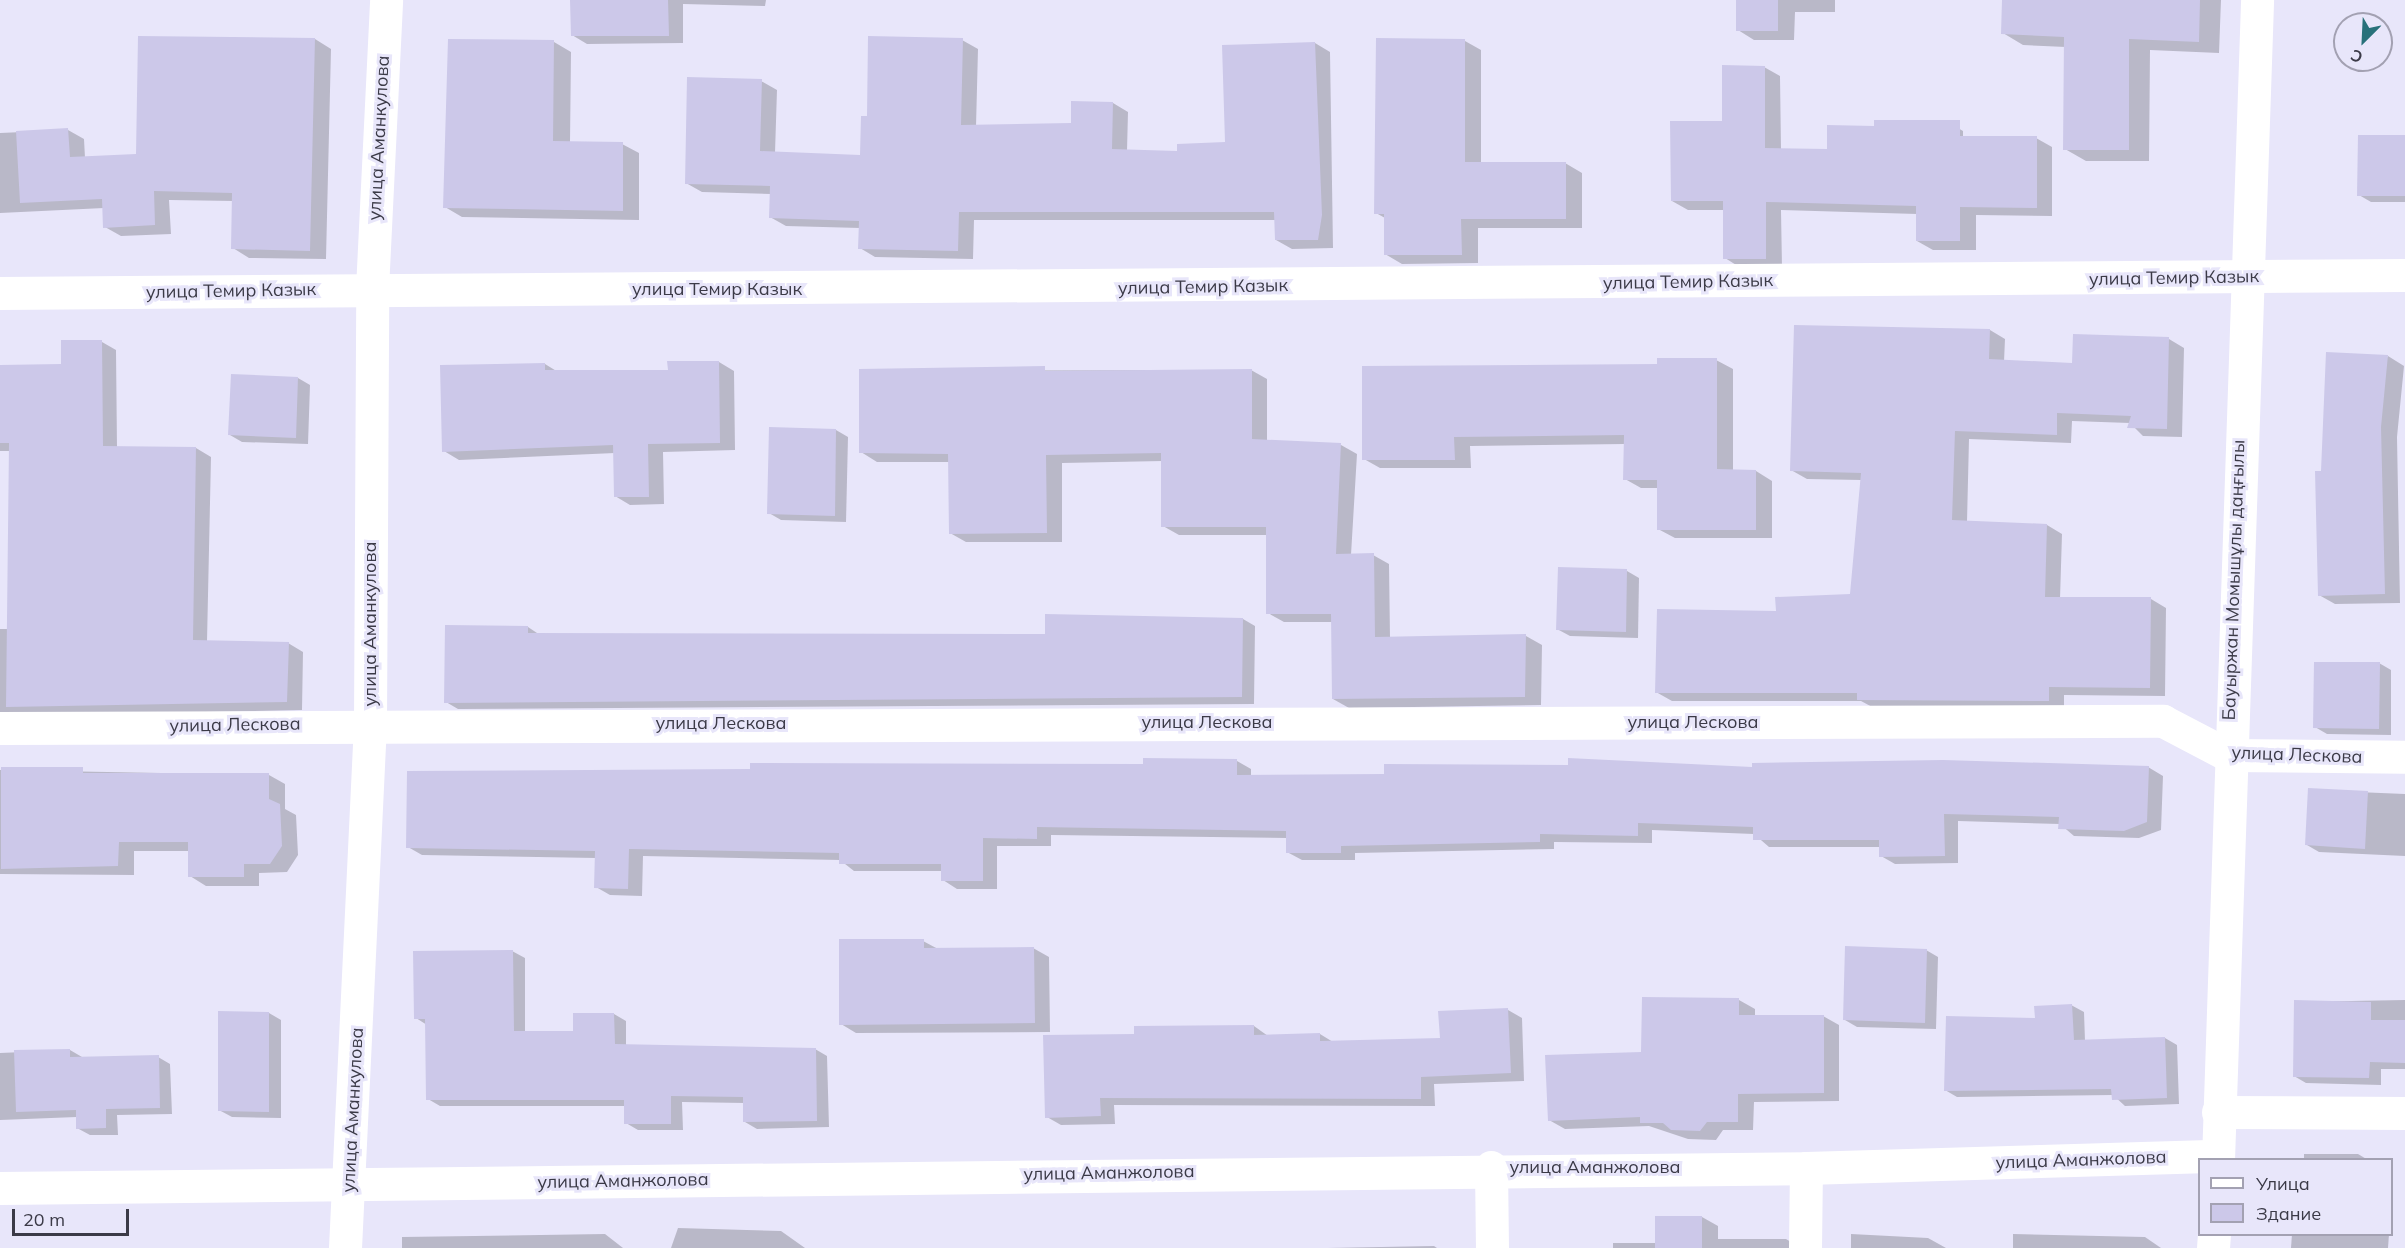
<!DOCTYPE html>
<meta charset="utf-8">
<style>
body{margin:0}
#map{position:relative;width:2405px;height:1248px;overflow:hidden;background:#e8e6fa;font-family:Mulish,sans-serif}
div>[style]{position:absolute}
.shadow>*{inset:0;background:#0003}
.building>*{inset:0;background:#ccc8e9}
.minor>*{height:33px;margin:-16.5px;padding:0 16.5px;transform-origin:16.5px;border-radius:16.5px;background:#fff}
.secondary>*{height:33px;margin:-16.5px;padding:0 16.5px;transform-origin:16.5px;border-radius:16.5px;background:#fff}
span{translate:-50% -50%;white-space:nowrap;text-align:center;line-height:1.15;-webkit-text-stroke:6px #e8e6fa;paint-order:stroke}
.street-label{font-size:18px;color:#3b3a47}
.legend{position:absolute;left:2198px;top:1158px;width:195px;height:78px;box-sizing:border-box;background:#e8e6fa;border:2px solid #a3a1b2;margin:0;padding:8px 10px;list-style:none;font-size:18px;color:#3b3a47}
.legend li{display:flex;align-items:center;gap:12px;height:30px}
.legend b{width:30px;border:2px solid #a3a1b2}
.north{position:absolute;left:2333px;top:12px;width:60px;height:60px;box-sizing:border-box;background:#e8e6fa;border:2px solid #a3a1b2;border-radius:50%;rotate:204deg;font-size:16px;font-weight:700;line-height:24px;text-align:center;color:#3b3a47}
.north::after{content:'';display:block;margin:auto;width:21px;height:27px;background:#28717a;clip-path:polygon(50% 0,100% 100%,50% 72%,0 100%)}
.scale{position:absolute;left:12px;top:1209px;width:117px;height:27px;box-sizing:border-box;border:3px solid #3b3a47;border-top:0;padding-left:8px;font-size:18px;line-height:21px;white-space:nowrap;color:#3b3a47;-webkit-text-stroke:4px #e8e6fa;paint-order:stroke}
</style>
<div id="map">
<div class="shadow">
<div style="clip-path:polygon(572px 0,766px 0,765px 6px,683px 4px,683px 43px,587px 44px,572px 35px)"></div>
<div style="clip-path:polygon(1738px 0,1835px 0,1835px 12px,1795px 12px,1794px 40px,1754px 40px,1738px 30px)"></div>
<div style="clip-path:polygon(2004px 0,2221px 0,2219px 53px,2150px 50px,2149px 161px,2086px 161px,2065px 149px,2066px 47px,2023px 45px,2003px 33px)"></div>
<div style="clip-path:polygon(315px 39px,331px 49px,326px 259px,249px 258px,233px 248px,234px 201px,169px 200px,171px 234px,121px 236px,105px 227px,104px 208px,0 213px,0 133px,68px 130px,84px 139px,85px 158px,138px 155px)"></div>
<div style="clip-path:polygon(962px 40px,978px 49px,976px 127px,1072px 124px,1113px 103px,1128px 112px,1127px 151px,1179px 153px,1227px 144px,1315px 43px,1330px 52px,1333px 248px,1292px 249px,1276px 240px,1276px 220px,974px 220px,973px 259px,875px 257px,860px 248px,860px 228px,786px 226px,770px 217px,771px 194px,702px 192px,686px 183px,761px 81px,777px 90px,775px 153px,861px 156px,869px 118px)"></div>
<div style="clip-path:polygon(1465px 41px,1481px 50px,1481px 163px,1565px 163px,1582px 173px,1582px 228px,1478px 228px,1478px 263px,1402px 264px,1385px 254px,1385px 218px,1376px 213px)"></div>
<div style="clip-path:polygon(554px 42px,571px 52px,570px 143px,622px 144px,639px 153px,639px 220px,462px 217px,445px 207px)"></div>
<div style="clip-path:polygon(1764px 67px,1780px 76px,1781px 150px,1828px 151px,1875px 127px,1946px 121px,1963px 131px,1963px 143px,2036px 138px,2052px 147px,2052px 216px,1976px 215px,1976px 250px,1933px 250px,1917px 241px,1917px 214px,1781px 210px,1782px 267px,1741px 268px,1725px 258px,1724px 210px,1688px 210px,1672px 201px)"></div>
<div style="clip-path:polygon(2405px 137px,2405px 202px,2371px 202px,2359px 195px)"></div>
<div style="clip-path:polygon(1990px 330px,2005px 339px,2004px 362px,2074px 365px,2169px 339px,2184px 348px,2182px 437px,2143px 436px,2130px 423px,2072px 421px,2071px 443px,1969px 439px,1967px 522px,2047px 525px,2062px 534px,2060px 599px,2151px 599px,2166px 608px,2165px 696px,2064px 695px,2064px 709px,1874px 708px,1861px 701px,1672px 701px,1656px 692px,1777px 613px,1851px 595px,1861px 480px,1807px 479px,1791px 470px)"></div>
<div style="clip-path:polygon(102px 342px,116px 350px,117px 448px,196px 448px,211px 457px,207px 642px,288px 643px,303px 652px,302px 710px,0 716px,0 629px,8px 629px,10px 451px,0 451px,0 366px,63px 366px)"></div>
<div style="clip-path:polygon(2388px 356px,2404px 366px,2397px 437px,2400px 603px,2335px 604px,2319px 595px,2323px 472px)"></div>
<div style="clip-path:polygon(1716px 360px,1733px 369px,1733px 471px,1756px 471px,1772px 481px,1772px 538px,1675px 538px,1658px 529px,1658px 488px,1641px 488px,1625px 479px,1625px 444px,1470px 446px,1471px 468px,1380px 468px,1364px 459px,1658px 365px)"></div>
<div style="clip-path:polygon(719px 362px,734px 371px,735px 450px,663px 452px,664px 504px,630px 505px,615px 496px,615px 453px,459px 460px,444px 451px,545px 364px,558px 372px,669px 371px)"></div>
<div style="clip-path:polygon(1251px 370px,1267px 379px,1267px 441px,1341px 445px,1357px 454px,1351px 555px,1373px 555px,1389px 564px,1390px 638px,1526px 636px,1542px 645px,1541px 705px,1349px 708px,1333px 699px,1333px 622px,1284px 622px,1268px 613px,1267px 535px,1179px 535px,1163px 526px,1163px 461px,1062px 463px,1062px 542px,966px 542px,950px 533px,950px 462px,877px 462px,861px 452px,861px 371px)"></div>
<div style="clip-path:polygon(298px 378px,310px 385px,308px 444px,242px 442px,230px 435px)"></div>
<div style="clip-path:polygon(836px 430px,848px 437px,846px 522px,781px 520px,769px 513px)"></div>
<div style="clip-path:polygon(1627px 571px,1639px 578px,1638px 638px,1570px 636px,1557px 629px)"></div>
<div style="clip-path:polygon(1047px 615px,1243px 619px,1255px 626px,1254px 704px,458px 709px,446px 702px,528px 627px,540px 635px,1047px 635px)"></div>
<div style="clip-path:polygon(2379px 663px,2391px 670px,2391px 735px,2327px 734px,2315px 727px)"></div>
<div style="clip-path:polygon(1237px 761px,1251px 769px,1251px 777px,2148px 767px,2163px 776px,2161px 830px,2139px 838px,2074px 836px,2060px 824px,1958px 821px,1958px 863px,1895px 864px,1881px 856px,1880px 847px,1769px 847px,1754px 834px,1652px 830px,1652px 843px,1554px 842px,1554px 849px,1355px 853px,1355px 860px,1302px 860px,1287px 852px,1287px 838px,1051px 835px,1051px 846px,997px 846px,997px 889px,957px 889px,943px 880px,943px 871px,854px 871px,840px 860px,643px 856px,642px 896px,610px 895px,596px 887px,596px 858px,422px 855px,408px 847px,1144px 766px)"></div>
<div style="clip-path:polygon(0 770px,269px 775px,285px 784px,285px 809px,296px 815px,298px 855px,287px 872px,259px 873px,259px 886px,206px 886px,190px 876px,190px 851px,134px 851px,134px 875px,0 874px)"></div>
<div style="clip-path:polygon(2309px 790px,2405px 794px,2405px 856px,2319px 852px,2307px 845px)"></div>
<div style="clip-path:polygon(923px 941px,938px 949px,1033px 948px,1049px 957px,1050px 1032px,856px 1033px,841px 1024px)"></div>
<div style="clip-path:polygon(1926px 950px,1938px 957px,1936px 1029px,1857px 1027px,1845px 1020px)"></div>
<div style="clip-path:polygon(512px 951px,525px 958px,525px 1033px,575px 1032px,614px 1014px,626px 1021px,626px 1046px,815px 1049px,827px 1056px,829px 1127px,757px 1129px,745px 1122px,745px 1103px,682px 1102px,683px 1130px,638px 1130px,626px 1123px,626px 1106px,440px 1106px,428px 1099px,427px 1025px,416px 1018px)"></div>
<div style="clip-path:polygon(1739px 1000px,1755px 1009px,1755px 1016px,1823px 1016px,1839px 1025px,1839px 1101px,1754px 1102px,1753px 1130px,1723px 1130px,1716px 1140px,1688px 1139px,1649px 1126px,1565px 1129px,1549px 1120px,1643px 1053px)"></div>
<div style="clip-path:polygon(2405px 1000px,2405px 1069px,2381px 1069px,2381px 1085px,2306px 1083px,2294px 1076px,2296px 1002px)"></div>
<div style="clip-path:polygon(2071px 1005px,2084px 1012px,2085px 1041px,2165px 1038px,2177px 1045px,2179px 1104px,2125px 1106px,2113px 1095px,1957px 1097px,1945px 1090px,2036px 1020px)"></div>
<div style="clip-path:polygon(1508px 1010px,1522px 1018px,1524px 1081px,1434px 1084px,1435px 1106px,1114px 1105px,1115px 1124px,1061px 1125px,1047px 1117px,1136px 1035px,1254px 1026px,1268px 1036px,1320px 1034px,1333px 1042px,1441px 1040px)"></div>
<div style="clip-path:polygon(269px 1013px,281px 1020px,281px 1118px,232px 1117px,219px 1110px)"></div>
<div style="clip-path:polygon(70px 1050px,82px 1057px,158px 1057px,170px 1064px,172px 1114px,117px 1115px,118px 1135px,90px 1135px,77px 1128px,77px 1117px,0 1120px,0 1053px)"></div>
<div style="clip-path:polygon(2304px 1154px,2358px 1154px,2368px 1160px,2304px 1160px)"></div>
<div style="clip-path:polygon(1702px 1217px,1718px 1226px,1718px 1239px,1786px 1239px,1801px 1248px,1613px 1248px,1613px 1243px,1657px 1243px)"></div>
<div style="clip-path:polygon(678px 1228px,781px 1231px,805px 1248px,671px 1248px)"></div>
<div style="clip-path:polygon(605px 1234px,623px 1248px,402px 1248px,402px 1237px)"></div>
<div style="clip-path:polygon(1851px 1234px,1928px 1238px,1946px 1248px,1851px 1248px)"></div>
<div style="clip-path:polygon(2013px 1234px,2145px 1237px,2161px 1248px,2013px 1248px)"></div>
<div style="clip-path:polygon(2292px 1234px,2389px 1234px,2388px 1248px,2291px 1248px)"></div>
<div style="clip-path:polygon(1434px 1246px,1437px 1248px,1327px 1248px)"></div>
</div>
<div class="building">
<div style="clip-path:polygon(570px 0,668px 0,669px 36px,571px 36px)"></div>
<div style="clip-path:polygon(1736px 0,1778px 0,1778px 31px,1736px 31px)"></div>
<div style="clip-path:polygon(2002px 0,2200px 0,2199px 42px,2129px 39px,2129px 150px,2063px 150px,2064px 37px,2001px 34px)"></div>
<div style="clip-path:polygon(138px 36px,315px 38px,310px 251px,231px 249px,232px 193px,154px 191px,155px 225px,103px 228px,102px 199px,20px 203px,16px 131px,68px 128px,70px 157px,136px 154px)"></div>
<div style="clip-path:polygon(868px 36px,963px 38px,961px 125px,1071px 123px,1071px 101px,1113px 102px,1112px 149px,1177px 151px,1177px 144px,1225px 142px,1222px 45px,1315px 42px,1322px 215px,1318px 240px,1275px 240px,1274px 212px,959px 212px,958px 251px,858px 249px,859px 221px,769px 218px,770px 186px,685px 184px,687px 77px,762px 79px,760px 151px,860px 155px,861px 116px,867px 116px)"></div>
<div style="clip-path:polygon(1376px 38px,1465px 39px,1465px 162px,1566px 162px,1566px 219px,1461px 219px,1462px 255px,1384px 255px,1384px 214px,1374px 214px)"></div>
<div style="clip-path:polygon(448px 39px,554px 40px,553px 141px,623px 142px,623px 211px,443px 208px)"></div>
<div style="clip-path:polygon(1722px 65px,1765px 66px,1765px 148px,1827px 149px,1827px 125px,1874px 126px,1874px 120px,1960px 120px,1960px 136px,2037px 136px,2037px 208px,1960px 207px,1960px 241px,1916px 241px,1916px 206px,1766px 202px,1766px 259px,1723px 259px,1723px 201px,1671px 201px,1670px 121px,1722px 121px)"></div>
<div style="clip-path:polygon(2358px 135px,2405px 135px,2405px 196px,2357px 196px)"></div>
<div style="clip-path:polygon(1794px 325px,1990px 329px,1989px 359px,2072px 363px,2073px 334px,2169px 337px,2167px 429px,2127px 428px,2131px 416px,2057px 413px,2057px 435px,1955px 431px,1952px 520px,2047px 524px,2045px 597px,2151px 597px,2150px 688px,2049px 687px,2049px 701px,1857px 700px,1857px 693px,1655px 693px,1657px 609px,1776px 611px,1775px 597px,1850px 594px,1861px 473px,1790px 471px)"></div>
<div style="clip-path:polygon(61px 340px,102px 340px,103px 446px,196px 447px,193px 640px,289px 642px,287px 702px,6px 707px,9px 443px,0 443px,0 365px,61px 364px)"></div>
<div style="clip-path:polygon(2326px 352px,2388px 355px,2381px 427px,2385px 594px,2318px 596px,2315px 471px,2321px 471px)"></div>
<div style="clip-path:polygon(1657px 358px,1717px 358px,1717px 469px,1756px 470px,1756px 530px,1657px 530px,1657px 480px,1623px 480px,1624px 435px,1454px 437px,1455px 460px,1362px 460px,1362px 366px,1657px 364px)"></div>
<div style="clip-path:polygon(667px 361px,719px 361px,720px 443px,648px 444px,649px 497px,614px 497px,613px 445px,442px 452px,440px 365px,545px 363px,545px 370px,668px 370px)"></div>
<div style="clip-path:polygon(1045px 366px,1045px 371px,1252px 369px,1252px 439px,1341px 443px,1336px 554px,1374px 553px,1375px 637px,1526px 634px,1525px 697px,1332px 699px,1331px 614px,1266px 614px,1266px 527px,1161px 527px,1161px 453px,1046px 455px,1047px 533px,949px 534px,948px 454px,859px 453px,859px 369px)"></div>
<div style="clip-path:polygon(231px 374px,298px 377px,296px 438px,228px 435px)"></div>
<div style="clip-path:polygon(769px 427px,836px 429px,835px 516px,767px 514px)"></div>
<div style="clip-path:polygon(1558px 567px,1627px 569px,1626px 632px,1556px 630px)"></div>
<div style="clip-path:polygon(1045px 614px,1243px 618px,1242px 697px,444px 703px,445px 625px,528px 626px,528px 633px,1045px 634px)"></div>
<div style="clip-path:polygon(2314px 662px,2380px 662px,2379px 729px,2313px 728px)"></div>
<div style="clip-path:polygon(1143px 758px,1237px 759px,1237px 775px,1384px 774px,1384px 764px,1568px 765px,1568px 758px,1752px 767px,1752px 763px,1943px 760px,2149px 766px,2147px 822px,2124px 831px,2058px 829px,2059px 817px,1944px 814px,1945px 856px,1879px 857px,1879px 840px,1753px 840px,1753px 827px,1638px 823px,1638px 836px,1540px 834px,1540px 842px,1341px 846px,1341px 853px,1286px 853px,1286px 831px,1037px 827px,1037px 839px,983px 838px,983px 881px,941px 881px,941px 864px,839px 864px,839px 853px,629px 849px,628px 889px,594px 888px,595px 851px,406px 848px,407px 771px,750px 769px,750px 763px,1143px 764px)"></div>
<div style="clip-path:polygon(1px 767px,83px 767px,83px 773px,269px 773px,269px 799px,280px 804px,282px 846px,270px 864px,244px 864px,244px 877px,188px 877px,188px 842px,119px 842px,118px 866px,1px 869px)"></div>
<div style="clip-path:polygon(2308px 788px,2368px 791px,2365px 849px,2305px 845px)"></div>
<div style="clip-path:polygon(839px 939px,924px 939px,924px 948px,1034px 947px,1035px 1023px,839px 1025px)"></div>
<div style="clip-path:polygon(1845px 946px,1927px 949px,1925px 1023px,1843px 1020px)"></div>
<div style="clip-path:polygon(513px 950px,514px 1031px,573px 1031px,573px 1013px,614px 1013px,615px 1044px,816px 1048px,817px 1121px,743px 1122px,743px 1097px,671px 1096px,671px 1124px,624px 1124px,624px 1100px,426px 1100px,425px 1019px,414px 1019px,413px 951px)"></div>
<div style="clip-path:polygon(1642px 997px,1739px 998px,1739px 1015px,1824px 1015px,1824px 1093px,1738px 1094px,1738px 1122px,1707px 1122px,1700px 1131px,1671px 1130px,1663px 1123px,1640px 1123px,1640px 1117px,1548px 1121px,1545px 1055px,1641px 1052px)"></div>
<div style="clip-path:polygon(2294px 1000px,2371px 1002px,2371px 1020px,2405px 1020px,2405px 1063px,2370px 1062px,2369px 1078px,2293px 1077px)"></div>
<div style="clip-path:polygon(2072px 1004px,2074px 1040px,2165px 1037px,2167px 1098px,2112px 1100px,2111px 1089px,1944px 1091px,1946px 1016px,2035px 1018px,2034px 1006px)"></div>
<div style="clip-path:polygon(1508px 1008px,1511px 1073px,1421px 1077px,1421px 1099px,1100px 1098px,1101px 1116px,1045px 1118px,1043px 1035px,1134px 1034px,1134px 1026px,1254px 1025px,1254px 1035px,1320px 1033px,1320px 1041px,1440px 1038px,1438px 1011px)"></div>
<div style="clip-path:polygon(218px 1011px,269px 1012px,269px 1112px,218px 1111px)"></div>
<div style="clip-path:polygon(70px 1049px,70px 1057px,159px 1055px,160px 1108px,106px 1109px,106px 1128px,76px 1129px,76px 1110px,16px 1112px,14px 1050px)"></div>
<div style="clip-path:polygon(1655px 1216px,1702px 1216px,1702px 1248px,1655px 1248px)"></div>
</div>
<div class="minor">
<div style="left:0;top:293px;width:2405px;rotate:-0.43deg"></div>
<div style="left:0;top:728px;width:2163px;rotate:-0.19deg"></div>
<div style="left:2163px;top:721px;width:73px;rotate:27.6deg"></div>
<div style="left:2228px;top:755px;width:177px;rotate:0.6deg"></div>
<div style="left:2218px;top:1112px;width:187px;rotate:0.3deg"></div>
<div style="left:1491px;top:1167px;width:81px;rotate:89.3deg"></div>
<div style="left:0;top:1188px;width:1806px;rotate:-0.63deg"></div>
<div style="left:1806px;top:1168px;width:412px;rotate:-1.7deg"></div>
<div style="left:345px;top:1248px;width:525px;rotate:-87.27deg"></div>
<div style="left:370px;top:724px;width:435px;rotate:-89.7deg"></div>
<div style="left:372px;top:289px;width:289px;rotate:-87.2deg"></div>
<div style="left:1805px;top:1248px;width:80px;rotate:-89.3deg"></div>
</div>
<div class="secondary">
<div style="left:2218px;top:1160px;width:1161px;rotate:-88.07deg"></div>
<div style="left:2213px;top:1248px;width:14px;rotate:-86deg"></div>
</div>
<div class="street-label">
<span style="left:379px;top:138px;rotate:-87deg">улица Аманкулова</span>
<span style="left:2174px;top:278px;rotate:-1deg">улица Темир Казык</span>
<span style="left:1688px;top:282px;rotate:-1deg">улица Темир Казык</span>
<span style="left:1203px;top:287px;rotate:-1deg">улица Темир Казык</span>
<span style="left:717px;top:289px">улица Темир Казык</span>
<span style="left:231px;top:291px;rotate:-1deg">улица Темир Казык</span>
<span style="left:2234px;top:580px;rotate:-88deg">Бауыржан Момышұлы даңғылы</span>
<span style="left:370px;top:624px;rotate:-90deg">улица Аманкулова</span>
<span style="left:1207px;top:722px">улица Лескова</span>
<span style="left:1693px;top:722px">улица Лескова</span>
<span style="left:721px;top:723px">улица Лескова</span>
<span style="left:235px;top:725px;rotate:-1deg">улица Лескова</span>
<span style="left:2297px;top:755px;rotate:2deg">улица Лескова</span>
<span style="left:353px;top:1110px;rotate:-87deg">улица Аманкулова</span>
<span style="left:2081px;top:1160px;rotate:-2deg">улица Аманжолова</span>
<span style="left:1595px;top:1167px">улица Аманжолова</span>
<span style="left:1109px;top:1173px;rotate:-1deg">улица Аманжолова</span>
<span style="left:623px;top:1181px;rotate:-1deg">улица Аманжолова</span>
</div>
<ul class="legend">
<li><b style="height:8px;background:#fff"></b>Улица</li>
<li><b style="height:16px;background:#ccc8e9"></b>Здание</li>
</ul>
<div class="north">С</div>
<div class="scale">20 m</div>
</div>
